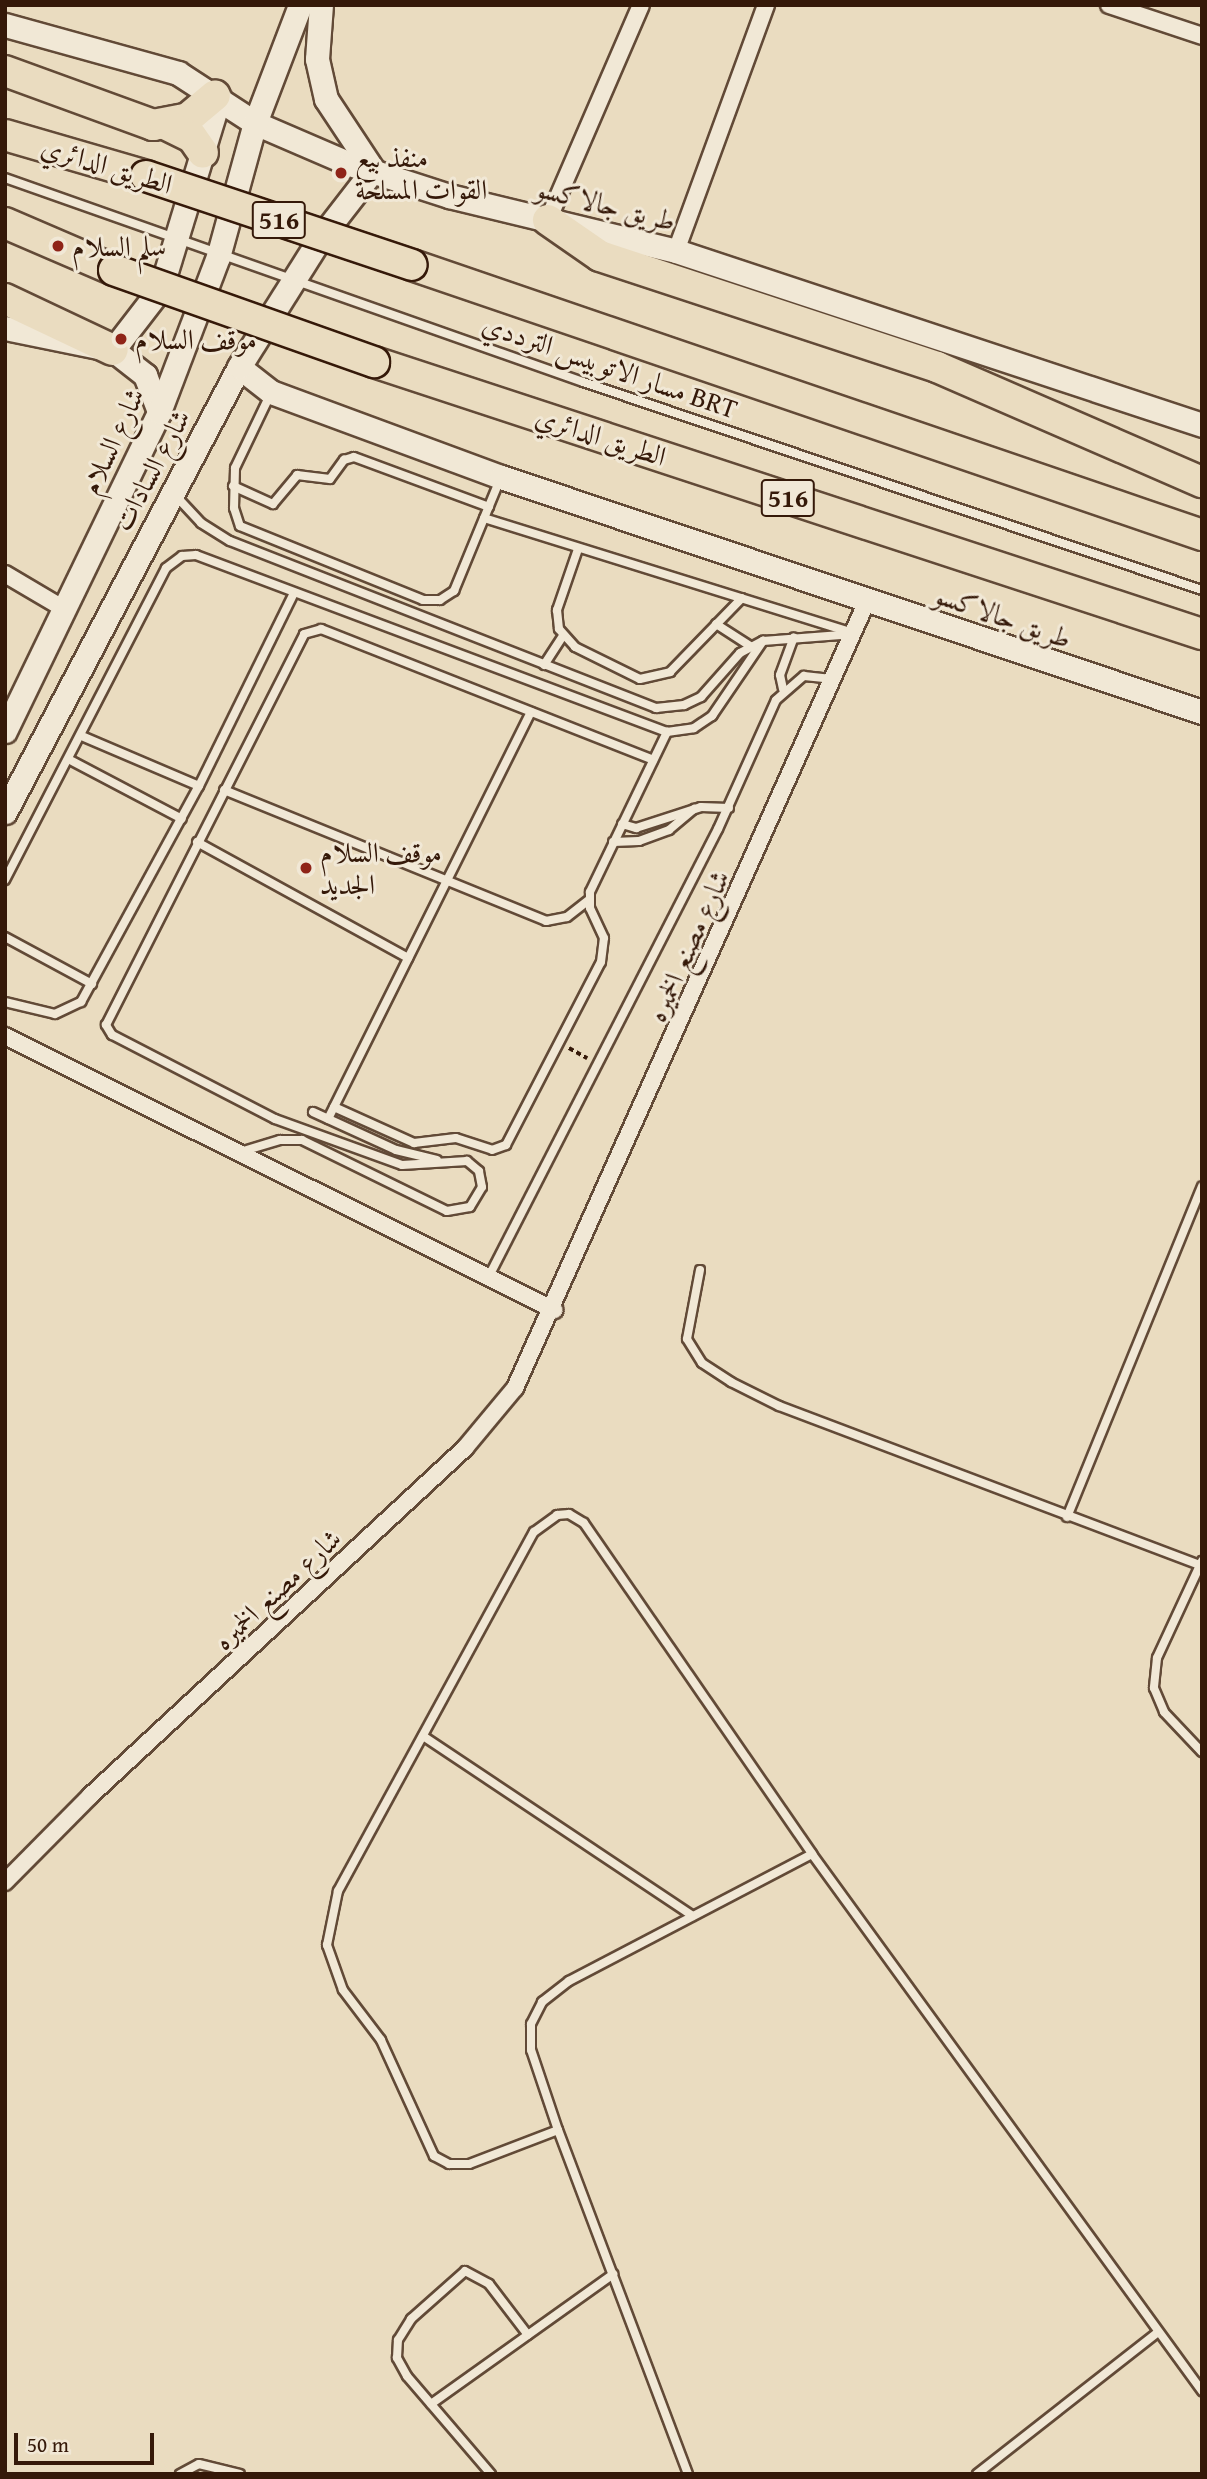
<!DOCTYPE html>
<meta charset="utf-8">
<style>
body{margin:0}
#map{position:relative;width:1207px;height:2479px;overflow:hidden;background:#eadcc0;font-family:"Gentium Book Plus",Amiri,serif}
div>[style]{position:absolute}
.path>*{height:3.5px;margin-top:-1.75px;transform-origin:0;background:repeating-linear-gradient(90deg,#351909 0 5px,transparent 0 8.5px)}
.roads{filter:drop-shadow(2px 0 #624a37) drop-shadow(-2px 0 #624a37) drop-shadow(0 2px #624a37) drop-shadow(0 -2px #624a37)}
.lane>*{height:8px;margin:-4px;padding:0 4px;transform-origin:4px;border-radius:4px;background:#f1e8d6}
.street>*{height:16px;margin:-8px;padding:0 8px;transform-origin:8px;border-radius:8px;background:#f1e8d6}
.secondary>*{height:23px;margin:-11.5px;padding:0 11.5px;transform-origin:11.5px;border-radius:11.5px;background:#f1e8d6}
.highway>*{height:30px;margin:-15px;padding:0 15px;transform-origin:15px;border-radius:15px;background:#eadcc0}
.bridges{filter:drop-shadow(2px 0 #351909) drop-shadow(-2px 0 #351909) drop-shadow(0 2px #351909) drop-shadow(0 -2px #351909)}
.highway-bridge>*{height:30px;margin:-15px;padding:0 15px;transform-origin:15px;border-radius:15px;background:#eadcc0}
.dots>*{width:19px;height:19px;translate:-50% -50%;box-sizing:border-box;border:4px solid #f1e8d6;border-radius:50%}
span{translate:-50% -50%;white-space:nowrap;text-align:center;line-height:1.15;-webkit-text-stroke:6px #f1e8d6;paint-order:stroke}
.shield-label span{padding:2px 5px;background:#f1e8d6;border:2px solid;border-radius:5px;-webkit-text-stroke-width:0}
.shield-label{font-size:26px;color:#351909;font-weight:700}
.poi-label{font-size:28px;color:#351909}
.left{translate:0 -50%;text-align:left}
.street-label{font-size:28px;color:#351909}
.frame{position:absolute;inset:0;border:7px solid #351909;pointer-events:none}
.scale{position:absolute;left:14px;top:2433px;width:140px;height:32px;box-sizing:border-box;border:4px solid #351909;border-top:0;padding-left:9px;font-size:21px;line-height:24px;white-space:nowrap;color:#351909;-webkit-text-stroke:5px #f1e8d6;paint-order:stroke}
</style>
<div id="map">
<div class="path">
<div style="left:569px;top:1048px;width:21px;rotate:29deg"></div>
</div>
<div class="roads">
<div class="lane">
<div style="left:5px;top:178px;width:613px;rotate:19.44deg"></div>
<div style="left:583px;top:382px;width:653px;rotate:18.57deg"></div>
<div style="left:270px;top:395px;width:81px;rotate:115.6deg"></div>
<div style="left:235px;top:468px;width:40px;rotate:91.4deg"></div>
<div style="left:234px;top:508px;width:19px;rotate:72deg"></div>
<div style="left:240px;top:526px;width:197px;rotate:22deg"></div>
<div style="left:423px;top:600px;width:17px"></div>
<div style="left:440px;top:600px;width:17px;rotate:-33deg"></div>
<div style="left:454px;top:591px;width:123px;rotate:-67.6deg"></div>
<div style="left:233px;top:486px;width:44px;rotate:24.2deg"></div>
<div style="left:273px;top:504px;width:38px;rotate:-50deg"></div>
<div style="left:297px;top:475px;width:33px;rotate:7deg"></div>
<div style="left:330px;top:479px;width:24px;rotate:-54deg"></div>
<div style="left:344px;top:460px;width:10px;rotate:-17deg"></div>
<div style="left:354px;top:457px;width:144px;rotate:20.3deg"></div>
<div style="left:175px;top:495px;width:38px;rotate:47deg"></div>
<div style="left:201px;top:523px;width:34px;rotate:32deg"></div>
<div style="left:230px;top:541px;width:458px;rotate:21.4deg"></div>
<div style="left:656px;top:708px;width:28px;rotate:-6deg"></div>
<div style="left:684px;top:705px;width:19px;rotate:-25deg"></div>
<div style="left:701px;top:697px;width:59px;rotate:-48.4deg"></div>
<div style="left:740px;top:653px;width:26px;rotate:-28deg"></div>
<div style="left:763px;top:641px;width:91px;rotate:-4.4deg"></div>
<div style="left:484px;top:518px;width:382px;rotate:17.3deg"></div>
<div style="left:578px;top:549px;width:65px;rotate:109deg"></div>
<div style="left:557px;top:610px;width:19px;rotate:84deg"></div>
<div style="left:559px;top:629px;width:24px;rotate:48deg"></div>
<div style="left:575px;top:647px;width:72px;rotate:26.2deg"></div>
<div style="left:640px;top:679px;width:31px;rotate:-13deg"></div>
<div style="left:670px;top:672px;width:103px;rotate:-45.8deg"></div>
<div style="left:716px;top:624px;width:40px;rotate:32.9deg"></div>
<div style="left:544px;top:665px;width:35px;rotate:-57deg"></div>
<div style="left:783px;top:689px;width:14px;rotate:-102deg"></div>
<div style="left:780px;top:675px;width:40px;rotate:-69.8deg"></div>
<div style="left:84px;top:737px;width:125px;rotate:23.1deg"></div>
<div style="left:72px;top:761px;width:124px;rotate:27.8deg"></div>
<div style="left:224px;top:790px;width:348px;rotate:22.1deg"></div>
<div style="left:546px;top:921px;width:21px;rotate:-11deg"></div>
<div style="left:567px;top:917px;width:28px;rotate:-38deg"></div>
<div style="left:622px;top:824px;width:15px;rotate:16deg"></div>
<div style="left:636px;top:828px;width:68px;rotate:-17.9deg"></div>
<div style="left:701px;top:807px;width:28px;rotate:2deg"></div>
<div style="left:197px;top:842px;width:241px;rotate:28.8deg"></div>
<div style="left:613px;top:842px;width:26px;rotate:-2deg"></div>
<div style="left:639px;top:841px;width:32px;rotate:-20deg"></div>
<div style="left:669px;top:830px;width:33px;rotate:-40deg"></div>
<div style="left:5px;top:880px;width:351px;rotate:-62.7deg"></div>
<div style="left:166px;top:568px;width:20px;rotate:-37deg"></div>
<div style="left:182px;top:556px;width:14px;rotate:-4deg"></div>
<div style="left:196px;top:555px;width:503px;rotate:20.6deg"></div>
<div style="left:667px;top:732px;width:27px;rotate:-8deg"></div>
<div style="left:694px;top:728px;width:22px;rotate:-34deg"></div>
<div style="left:712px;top:716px;width:91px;rotate:-55.8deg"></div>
<div style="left:5px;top:937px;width:99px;rotate:28.4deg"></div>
<div style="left:5px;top:1002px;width:51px;rotate:13.5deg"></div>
<div style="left:55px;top:1014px;width:29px;rotate:-25deg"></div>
<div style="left:81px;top:1002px;width:246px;rotate:-61.4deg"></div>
<div style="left:199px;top:786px;width:215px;rotate:-63.8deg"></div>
<div style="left:334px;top:1107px;width:88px;rotate:24.2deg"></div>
<div style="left:414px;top:1143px;width:42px;rotate:-6.8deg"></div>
<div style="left:456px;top:1138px;width:38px;rotate:18deg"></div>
<div style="left:492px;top:1150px;width:15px;rotate:-20deg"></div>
<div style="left:506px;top:1145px;width:206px;rotate:-62.6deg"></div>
<div style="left:601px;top:962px;width:24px;rotate:-83deg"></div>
<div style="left:604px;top:938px;width:33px;rotate:-115deg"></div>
<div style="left:590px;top:908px;width:16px;rotate:-90deg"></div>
<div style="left:590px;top:892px;width:178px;rotate:-64.3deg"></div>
<div style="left:313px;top:1112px;width:91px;rotate:24.6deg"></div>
<div style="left:396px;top:1150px;width:42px;rotate:13.7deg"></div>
<div style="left:328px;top:1119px;width:455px;rotate:-63.5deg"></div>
<div style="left:240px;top:1152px;width:42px;rotate:-16.7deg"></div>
<div style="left:280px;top:1140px;width:22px"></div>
<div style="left:302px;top:1140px;width:161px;rotate:26.1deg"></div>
<div style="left:447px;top:1211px;width:23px;rotate:-10deg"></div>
<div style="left:470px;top:1207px;width:23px;rotate:-59deg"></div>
<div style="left:482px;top:1187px;width:16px;rotate:-101deg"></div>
<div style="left:479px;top:1171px;width:16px;rotate:-140deg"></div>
<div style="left:467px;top:1161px;width:65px;rotate:176.5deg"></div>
<div style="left:402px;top:1165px;width:135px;rotate:-160.1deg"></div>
<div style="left:275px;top:1119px;width:183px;rotate:-152.7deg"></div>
<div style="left:112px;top:1035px;width:12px;rotate:-121deg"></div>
<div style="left:106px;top:1025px;width:438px;rotate:-63.1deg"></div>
<div style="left:304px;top:634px;width:18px;rotate:-16deg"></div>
<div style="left:321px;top:629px;width:357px;rotate:21.5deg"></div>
<div style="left:700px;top:1270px;width:70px;rotate:100.7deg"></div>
<div style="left:687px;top:1339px;width:28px;rotate:58deg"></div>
<div style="left:702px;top:1363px;width:35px;rotate:33deg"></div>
<div style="left:731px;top:1382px;width:54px;rotate:26.6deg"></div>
<div style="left:779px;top:1406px;width:452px;rotate:20.7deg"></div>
<div style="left:488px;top:1278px;width:504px;rotate:-62.88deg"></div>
<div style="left:718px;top:829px;width:141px;rotate:-65.8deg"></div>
<div style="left:776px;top:700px;width:37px;rotate:-41deg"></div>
<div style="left:804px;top:676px;width:30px;rotate:6deg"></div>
<div style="left:1067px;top:1517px;width:357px;rotate:-67.8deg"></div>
<div style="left:1202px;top:1561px;width:107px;rotate:114.9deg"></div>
<div style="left:1157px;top:1658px;width:30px;rotate:96deg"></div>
<div style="left:1154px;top:1688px;width:26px;rotate:67deg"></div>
<div style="left:1164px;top:1712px;width:55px;rotate:46.5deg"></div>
<div style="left:423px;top:1736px;width:324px;rotate:33.7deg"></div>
<div style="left:558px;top:2130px;width:95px;rotate:159.1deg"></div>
<div style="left:469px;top:2164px;width:20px;rotate:180deg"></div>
<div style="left:449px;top:2164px;width:17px;rotate:-152deg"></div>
<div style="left:434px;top:2156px;width:128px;rotate:-114.6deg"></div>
<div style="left:381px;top:2040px;width:63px;rotate:-127.2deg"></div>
<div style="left:343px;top:1990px;width:48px;rotate:-109.6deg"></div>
<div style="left:327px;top:1945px;width:55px;rotate:-78.5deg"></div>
<div style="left:338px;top:1891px;width:409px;rotate:-61.4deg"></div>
<div style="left:534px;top:1532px;width:29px;rotate:-36deg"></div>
<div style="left:557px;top:1515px;width:12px;rotate:-5deg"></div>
<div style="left:569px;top:1514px;width:17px;rotate:31deg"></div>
<div style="left:584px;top:1523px;width:402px;rotate:55.4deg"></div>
<div style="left:812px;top:1854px;width:664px;rotate:54.01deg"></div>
<div style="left:431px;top:2404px;width:224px;rotate:-35.5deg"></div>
<div style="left:180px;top:2474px;width:21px;rotate:-28deg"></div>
<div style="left:199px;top:2464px;width:42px;rotate:13.7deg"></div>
<div style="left:491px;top:2474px;width:129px;rotate:-130.6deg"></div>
<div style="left:407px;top:2376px;width:21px;rotate:-119deg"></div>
<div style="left:397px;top:2358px;width:18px;rotate:-87deg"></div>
<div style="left:398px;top:2340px;width:25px;rotate:-58deg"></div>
<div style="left:411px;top:2319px;width:72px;rotate:-41.6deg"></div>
<div style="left:465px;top:2271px;width:27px;rotate:28deg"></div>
<div style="left:489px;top:2284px;width:64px;rotate:52.6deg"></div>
<div style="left:688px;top:2474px;width:368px;rotate:-110.7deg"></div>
<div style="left:558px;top:2130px;width:84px;rotate:-108.6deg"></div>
<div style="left:531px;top:2050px;width:26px;rotate:-90deg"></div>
<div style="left:531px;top:2024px;width:25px;rotate:-63deg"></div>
<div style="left:542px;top:2002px;width:34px;rotate:-38deg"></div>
<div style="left:569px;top:1981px;width:274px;rotate:-27.6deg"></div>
<div style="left:977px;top:2474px;width:230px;rotate:-38.1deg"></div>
</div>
<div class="street">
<div style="left:1109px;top:5px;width:98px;rotate:18.4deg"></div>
<div style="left:548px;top:220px;width:234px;rotate:-66.6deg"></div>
<div style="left:676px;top:251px;width:262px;rotate:-69.9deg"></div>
<div style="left:5px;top:574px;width:71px;rotate:30.5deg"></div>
<div style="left:5px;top:1036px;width:614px;rotate:26.52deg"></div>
<div style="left:5px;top:1882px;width:121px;rotate:-45.3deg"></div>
<div style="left:90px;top:1796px;width:512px;rotate:-42.86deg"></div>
<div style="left:465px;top:1448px;width:78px;rotate:-50.2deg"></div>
<div style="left:515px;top:1388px;width:862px;rotate:-65.9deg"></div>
</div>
<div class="secondary">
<div style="left:5px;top:25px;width:180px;rotate:15.5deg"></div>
<div style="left:178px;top:73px;width:92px;rotate:33deg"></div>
<div style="left:255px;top:123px;width:103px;rotate:23.3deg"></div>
<div style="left:350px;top:164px;width:104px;rotate:17.9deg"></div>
<div style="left:449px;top:196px;width:234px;rotate:13.6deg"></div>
<div style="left:676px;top:251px;width:554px;rotate:18.3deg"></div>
<div style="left:5px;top:328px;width:110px;rotate:11.5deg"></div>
<div style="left:113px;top:350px;width:41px;rotate:38deg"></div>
<div style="left:145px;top:375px;width:40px;rotate:69deg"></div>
<div style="left:113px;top:350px;width:78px;rotate:-52.3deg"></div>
<div style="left:161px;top:288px;width:199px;rotate:-73deg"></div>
<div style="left:239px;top:367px;width:41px;rotate:38deg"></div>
<div style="left:271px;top:392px;width:245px;rotate:20.3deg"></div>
<div style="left:501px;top:477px;width:739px;rotate:18.53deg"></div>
<div style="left:5px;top:731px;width:354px;rotate:-64.2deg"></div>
<div style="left:159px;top:412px;width:166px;rotate:-69.2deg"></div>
<div style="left:218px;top:257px;width:139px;rotate:-74.6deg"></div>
<div style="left:255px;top:123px;width:126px;rotate:-69.1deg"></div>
<div style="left:5px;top:812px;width:503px;rotate:-62.26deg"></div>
<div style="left:239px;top:367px;width:154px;rotate:-57.8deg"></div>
<div style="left:321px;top:237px;width:85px;rotate:-52.2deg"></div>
<div style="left:373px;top:170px;width:85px;rotate:-123.5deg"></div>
<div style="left:326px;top:99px;width:41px;rotate:-102.7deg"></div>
<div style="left:317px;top:59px;width:54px;rotate:-85.8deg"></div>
</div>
<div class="highway">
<div style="left:5px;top:71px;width:158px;rotate:20deg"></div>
<div style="left:153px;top:125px;width:36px;rotate:-11deg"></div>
<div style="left:188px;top:118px;width:35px;rotate:-40deg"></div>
<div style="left:165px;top:124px;width:30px;rotate:26deg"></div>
<div style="left:192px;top:137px;width:19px;rotate:55deg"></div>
<div style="left:5px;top:135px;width:147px;rotate:16.2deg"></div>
<div style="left:548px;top:220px;width:63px;rotate:34.7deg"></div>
<div style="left:600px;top:256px;width:355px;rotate:18.2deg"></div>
<div style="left:937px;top:367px;width:289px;rotate:23.5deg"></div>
<div style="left:5px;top:223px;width:119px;rotate:23.3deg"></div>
<div style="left:412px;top:265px;width:835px;rotate:18.87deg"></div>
<div style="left:5px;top:299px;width:119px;rotate:25.3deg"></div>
<div style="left:374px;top:362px;width:872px;rotate:18.19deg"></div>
</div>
</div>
<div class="bridges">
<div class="highway-bridge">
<div style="left:146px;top:176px;width:280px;rotate:18.5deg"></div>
<div style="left:114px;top:270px;width:276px;rotate:19.5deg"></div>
</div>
</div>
<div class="dots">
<div style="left:341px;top:173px;background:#8f2418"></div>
<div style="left:58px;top:246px;background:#8f2418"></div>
<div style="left:121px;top:339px;background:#8f2418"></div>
<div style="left:306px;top:868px;background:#8f2418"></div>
</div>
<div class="shield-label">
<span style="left:279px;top:220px">516</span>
<span style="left:788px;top:498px">516</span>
</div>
<div class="poi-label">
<span class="left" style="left:355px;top:173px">منفذ بيع<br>القوات المسلحة</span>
<span class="left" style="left:72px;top:246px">سلم السلام</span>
<span class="left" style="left:135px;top:339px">موقف السلام</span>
<span class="left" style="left:320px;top:868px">موقف السلام<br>الجديد</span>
</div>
<div class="street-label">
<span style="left:107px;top:165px;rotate:17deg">الطريق الدائري</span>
<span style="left:606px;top:204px;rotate:14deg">طريق جالاكسو</span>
<span style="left:610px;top:366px;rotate:19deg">مسار الاتوبيس الترددي BRT</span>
<span style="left:601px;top:436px;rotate:18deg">الطريق الدائري</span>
<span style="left:112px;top:441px;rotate:-65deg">شارع السلام</span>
<span style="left:151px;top:470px;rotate:-62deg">شارع السادات</span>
<span style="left:1003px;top:616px;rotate:19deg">طريق جالاكسو</span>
<span style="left:688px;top:946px;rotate:-66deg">شارع مصنع الخميره</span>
<span style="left:277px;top:1589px;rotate:-43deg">شارع مصنع الخميره</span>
</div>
<div class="frame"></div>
<div class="scale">50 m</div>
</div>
